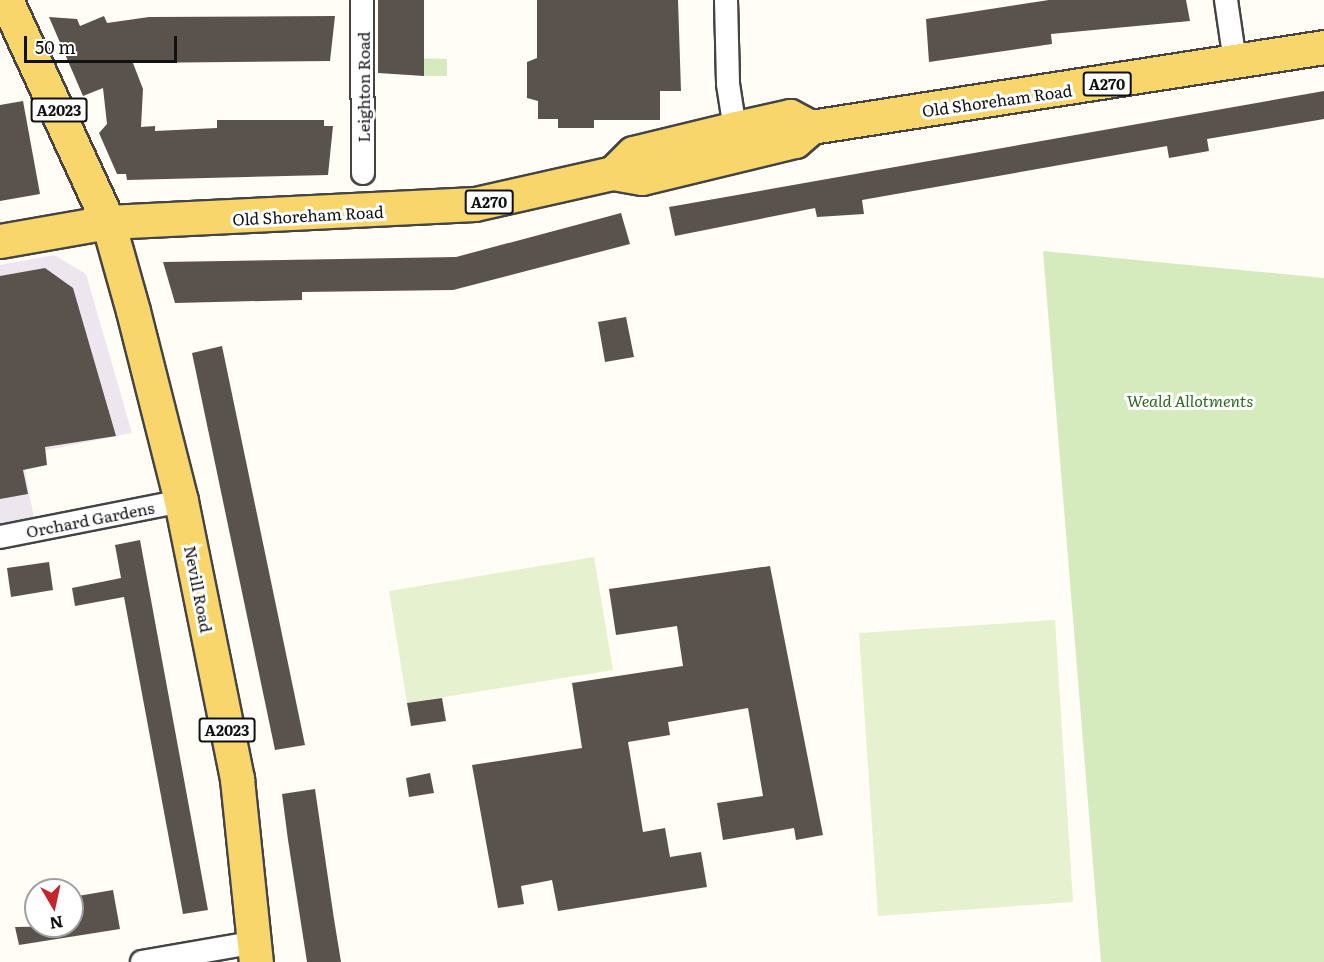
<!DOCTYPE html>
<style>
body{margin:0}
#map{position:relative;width:1324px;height:962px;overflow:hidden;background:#fffdf5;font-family:Literata,serif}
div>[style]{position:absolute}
.industrial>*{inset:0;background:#eee6ef}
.green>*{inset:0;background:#d5ebbd}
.pitch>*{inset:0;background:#e6f2cf}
.building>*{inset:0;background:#5a524d}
.roads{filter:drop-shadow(2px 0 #444) drop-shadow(-2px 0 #444) drop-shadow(0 2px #444) drop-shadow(0 -2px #444)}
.minor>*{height:22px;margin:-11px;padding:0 11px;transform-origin:11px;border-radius:11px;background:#fff}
.primary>*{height:33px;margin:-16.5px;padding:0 16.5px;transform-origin:16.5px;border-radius:16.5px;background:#f9d66b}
span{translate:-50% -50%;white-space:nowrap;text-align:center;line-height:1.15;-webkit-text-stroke:6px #fff;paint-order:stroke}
.shield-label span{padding:2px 4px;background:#fff;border:2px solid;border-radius:4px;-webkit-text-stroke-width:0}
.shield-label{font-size:15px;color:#111;font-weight:700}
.street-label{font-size:16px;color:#111}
.park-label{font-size:16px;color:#2f6b1f;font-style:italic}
.north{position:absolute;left:24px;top:878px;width:60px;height:60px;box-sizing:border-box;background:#fff;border:2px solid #a0a0a0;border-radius:50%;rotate:171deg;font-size:16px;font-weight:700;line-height:24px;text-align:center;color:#111}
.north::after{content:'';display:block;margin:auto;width:21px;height:27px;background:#c4262e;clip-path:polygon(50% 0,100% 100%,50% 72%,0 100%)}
.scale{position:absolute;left:24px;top:36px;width:153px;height:27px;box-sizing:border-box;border:3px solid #111;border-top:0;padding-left:8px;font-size:18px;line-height:21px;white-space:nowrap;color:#111;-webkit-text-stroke:4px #fff;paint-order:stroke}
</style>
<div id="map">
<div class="industrial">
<div style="clip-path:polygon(54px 255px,86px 274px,132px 433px,22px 455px,34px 518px,0 525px,0 265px)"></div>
</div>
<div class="green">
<div style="clip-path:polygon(409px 58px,447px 59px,447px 76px,424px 76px,423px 67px)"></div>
<div style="clip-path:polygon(1043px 251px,1324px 278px,1324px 962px,1101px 962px)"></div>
</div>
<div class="pitch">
<div style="clip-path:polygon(594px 557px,613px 670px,407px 703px,389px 591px)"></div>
<div style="clip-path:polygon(1055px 620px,1073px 902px,878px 916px,859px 633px)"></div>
</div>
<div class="building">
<div style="clip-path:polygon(378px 0,424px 0,424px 76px,378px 73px)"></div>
<div style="clip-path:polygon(537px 0,678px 0,681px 91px,660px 91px,660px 120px,594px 120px,594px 128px,558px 128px,558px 119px,538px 119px,538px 101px,527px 98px,527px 62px,537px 58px)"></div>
<div style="clip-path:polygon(1049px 0,1186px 0,1190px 21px,1051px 34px,1052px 44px,929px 62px,926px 19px)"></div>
<div style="clip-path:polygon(104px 16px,107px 23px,149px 17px,335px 16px,330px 61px,133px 63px,143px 89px,141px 127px,155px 126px,155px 131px,217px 128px,217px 120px,324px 120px,324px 126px,333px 126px,328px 175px,127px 180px,126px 174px,117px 174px,99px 133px,107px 124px,103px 88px,83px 96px,49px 17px,77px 19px,80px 26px)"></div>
<div style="clip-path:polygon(1324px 91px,1324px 119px,1207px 139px,1209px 151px,1169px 158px,1167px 146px,862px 200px,864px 214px,817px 217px,815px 208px,675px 236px,669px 207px)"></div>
<div style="clip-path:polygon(23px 101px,40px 194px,0 201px,0 105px)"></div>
<div style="clip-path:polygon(621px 213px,630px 244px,453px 290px,302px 292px,302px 300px,175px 303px,163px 262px,456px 257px)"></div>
<div style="clip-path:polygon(45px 268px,73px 288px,116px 436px,45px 447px,47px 465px,23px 470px,28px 494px,0 499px,0 276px)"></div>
<div style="clip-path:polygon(626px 317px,634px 357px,605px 362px,598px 322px)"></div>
<div style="clip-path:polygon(222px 346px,305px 745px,275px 750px,192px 353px)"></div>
<div style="clip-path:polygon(140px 540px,208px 910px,183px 914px,124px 597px,75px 606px,72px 588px,121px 578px,115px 545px)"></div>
<div style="clip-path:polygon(49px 562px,53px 590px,11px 597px,7px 568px)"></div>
<div style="clip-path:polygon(770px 566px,823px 835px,796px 840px,794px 828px,723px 840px,717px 803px,763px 796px,748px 708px,668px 722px,670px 735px,628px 742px,643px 832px,665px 828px,670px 857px,701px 852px,707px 887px,558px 911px,552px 880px,521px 886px,524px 904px,498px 908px,472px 765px,582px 748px,572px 683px,683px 666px,677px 626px,616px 635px,609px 589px)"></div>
<div style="clip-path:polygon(442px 698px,446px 721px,411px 726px,407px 703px)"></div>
<div style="clip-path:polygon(430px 773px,434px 793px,409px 797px,406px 778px)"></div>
<div style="clip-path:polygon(315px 789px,334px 919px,341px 962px,307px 962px,288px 840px,282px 794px)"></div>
<div style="clip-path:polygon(113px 890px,120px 929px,19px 945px,15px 927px,72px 926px,72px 897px)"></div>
</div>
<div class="roads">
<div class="minor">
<div style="left:362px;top:0;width:173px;rotate:89.7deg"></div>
<div style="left:726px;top:0;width:84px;rotate:88.6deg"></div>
<div style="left:728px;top:84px;width:59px;rotate:81.2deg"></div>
<div style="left:1226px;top:0;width:63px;rotate:81.7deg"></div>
<div style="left:0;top:537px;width:185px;rotate:-11.2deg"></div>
<div style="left:142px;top:962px;width:117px;rotate:-9.9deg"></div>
</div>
<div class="primary">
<div style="left:6px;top:0;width:244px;rotate:65.3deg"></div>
<div style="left:108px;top:222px;width:92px;rotate:74.3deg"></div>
<div style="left:133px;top:311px;width:196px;rotate:75.8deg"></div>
<div style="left:181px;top:501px;width:284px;rotate:78.6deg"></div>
<div style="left:237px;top:779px;width:184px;rotate:84.1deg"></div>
<div style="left:613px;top:173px;width:28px;rotate:-45deg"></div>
<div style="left:633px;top:153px;width:106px;rotate:-13.6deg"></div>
<div style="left:736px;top:128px;width:55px;rotate:-12.5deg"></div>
<div style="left:790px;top:116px;width:24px;rotate:28deg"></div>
<div style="left:0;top:241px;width:110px;rotate:-10deg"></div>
<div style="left:108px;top:222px;width:367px;rotate:-2.8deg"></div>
<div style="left:475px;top:204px;width:141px;rotate:-12.7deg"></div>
<div style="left:613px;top:173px;width:29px;rotate:10deg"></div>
<div style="left:642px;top:178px;width:157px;rotate:-13.6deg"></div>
<div style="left:795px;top:141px;width:21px;rotate:-41deg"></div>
<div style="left:811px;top:127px;width:519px;rotate:-8.86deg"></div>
</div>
</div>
<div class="shield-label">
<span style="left:1107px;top:84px">A270</span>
<span style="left:59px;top:110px">A2023</span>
<span style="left:489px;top:202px">A270</span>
<span style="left:227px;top:730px">A2023</span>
</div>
<div class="street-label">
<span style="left:363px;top:87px;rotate:-90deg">Leighton Road</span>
<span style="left:997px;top:100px;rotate:-8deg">Old Shoreham Road</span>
<span style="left:308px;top:215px;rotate:-3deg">Old Shoreham Road</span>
<span style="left:90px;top:519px;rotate:-11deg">Orchard Gardens</span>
<span style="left:199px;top:589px;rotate:79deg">Nevill Road</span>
</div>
<div class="park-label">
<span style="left:1190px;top:400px">Weald Allotments</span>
</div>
<div class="north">N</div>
<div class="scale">50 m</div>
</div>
